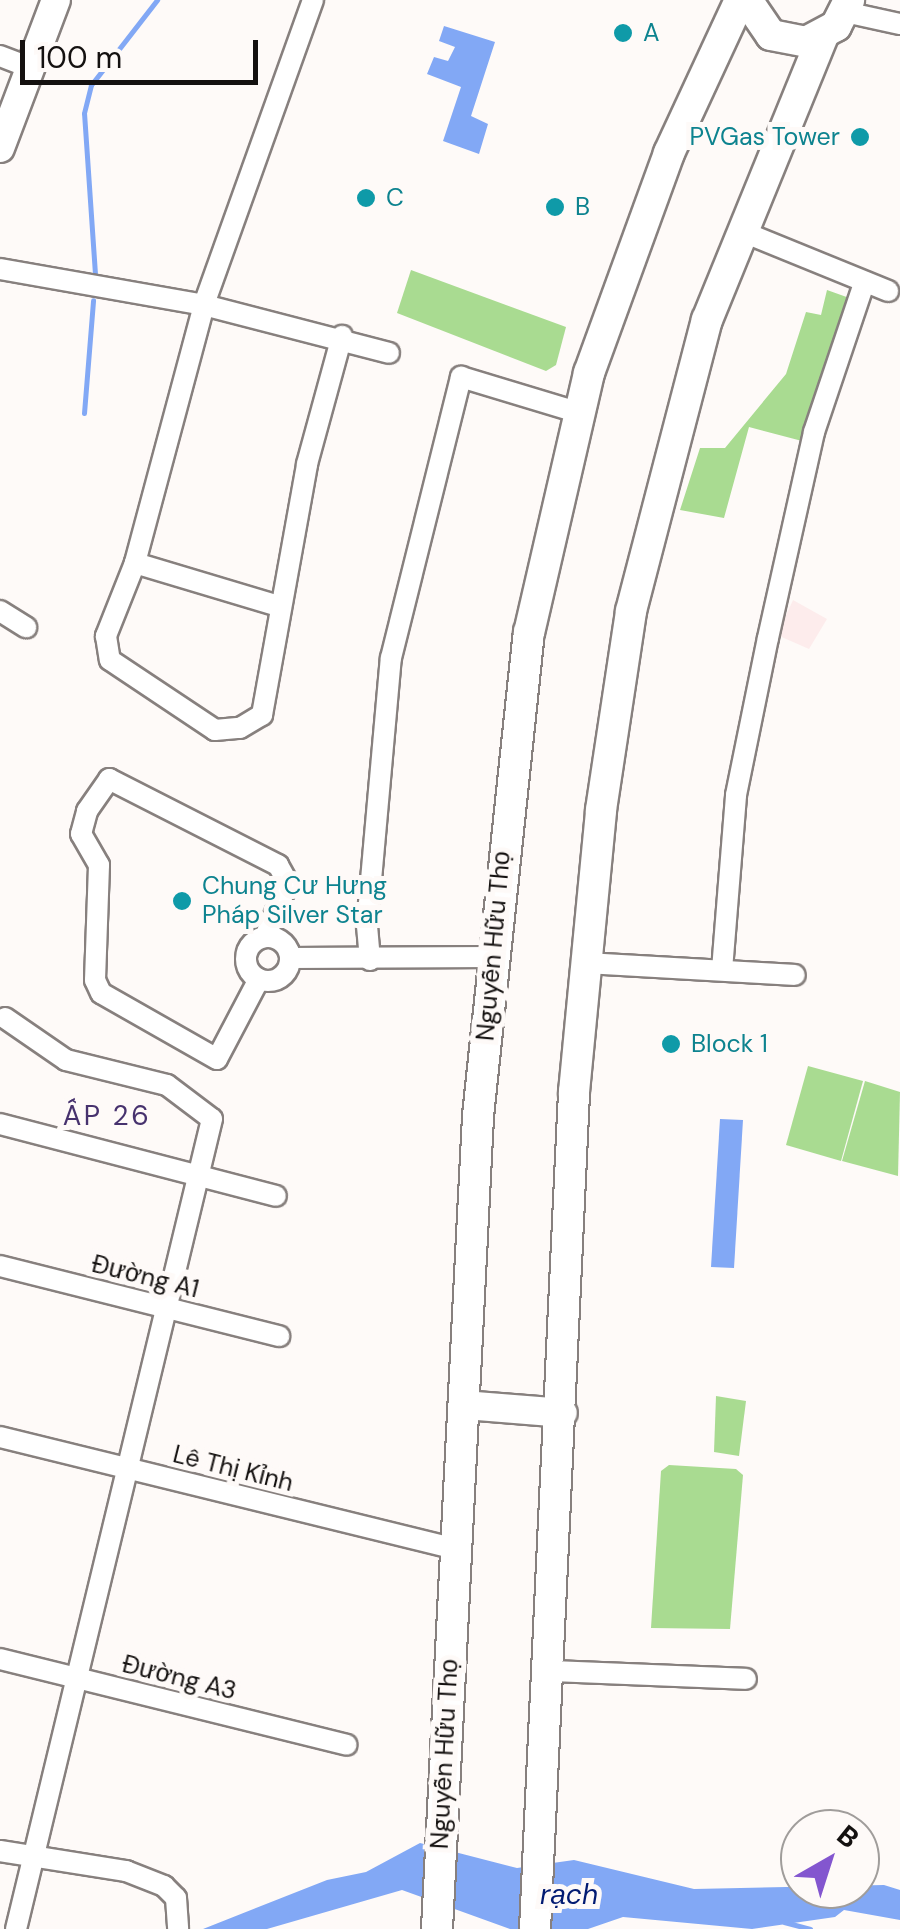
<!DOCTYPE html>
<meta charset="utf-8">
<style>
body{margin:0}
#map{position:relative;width:900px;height:1929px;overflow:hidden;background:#fefaf8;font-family:"DM Sans",sans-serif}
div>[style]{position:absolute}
.education>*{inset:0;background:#fdecec}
.green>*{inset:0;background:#a9db91}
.water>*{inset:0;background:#82a8f5}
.stream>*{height:5px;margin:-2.5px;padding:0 2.5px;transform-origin:2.5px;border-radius:2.5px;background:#82a8f5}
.roads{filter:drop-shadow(2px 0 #87807e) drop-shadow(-2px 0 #87807e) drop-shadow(0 2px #87807e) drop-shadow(0 -2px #87807e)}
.minor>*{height:20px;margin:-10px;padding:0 10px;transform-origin:10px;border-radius:10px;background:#fff}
.minor>.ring{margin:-10px;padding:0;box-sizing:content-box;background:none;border:20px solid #fff;border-radius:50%}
.secondary>*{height:28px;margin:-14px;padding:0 14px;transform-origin:14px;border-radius:14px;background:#fff}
.primary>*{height:30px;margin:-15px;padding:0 15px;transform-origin:15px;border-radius:15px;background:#fff}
.dots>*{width:28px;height:28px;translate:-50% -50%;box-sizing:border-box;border:5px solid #fefaf8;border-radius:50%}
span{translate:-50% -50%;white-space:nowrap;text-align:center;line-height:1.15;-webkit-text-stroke:10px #fefaf8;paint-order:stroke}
.culture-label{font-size:25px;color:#0d838f}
.left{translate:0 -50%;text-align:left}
.right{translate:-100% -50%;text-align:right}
.street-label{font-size:25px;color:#141110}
.neighbourhood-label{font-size:28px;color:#47326e;letter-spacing:2.5px}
.water-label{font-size:28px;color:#021b72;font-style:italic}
.north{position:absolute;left:780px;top:1809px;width:100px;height:100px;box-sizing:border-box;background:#fefaf8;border:2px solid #a09d9b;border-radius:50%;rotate:39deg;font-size:28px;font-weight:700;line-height:40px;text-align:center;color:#141110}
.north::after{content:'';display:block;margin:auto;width:35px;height:45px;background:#8356cf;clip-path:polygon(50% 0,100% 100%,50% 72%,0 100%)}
.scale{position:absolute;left:20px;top:40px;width:238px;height:45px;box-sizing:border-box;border:5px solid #141110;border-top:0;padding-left:12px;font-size:30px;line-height:35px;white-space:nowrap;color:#141110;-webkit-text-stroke:8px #fefaf8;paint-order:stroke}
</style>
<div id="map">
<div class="education">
<div style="clip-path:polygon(793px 600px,827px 619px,809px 649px,777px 635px)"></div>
</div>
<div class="green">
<div style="clip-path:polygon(411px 270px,566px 327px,556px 365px,546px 371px,397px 313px)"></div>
<div style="clip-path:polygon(827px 290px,855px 300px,802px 441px,749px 427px,724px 518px,680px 510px,700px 448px,725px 448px,786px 374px,806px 312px,821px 315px)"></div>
<div style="clip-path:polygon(808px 1066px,863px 1081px,841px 1161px,786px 1145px)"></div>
<div style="clip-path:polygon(865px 1081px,900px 1092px,898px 1176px,842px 1161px)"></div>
<div style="clip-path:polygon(716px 1396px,746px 1401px,739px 1456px,714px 1452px)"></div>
<div style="clip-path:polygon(669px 1465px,736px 1469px,743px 1475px,730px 1629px,651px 1628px,661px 1471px)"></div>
</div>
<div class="water">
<div style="clip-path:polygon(444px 26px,495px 42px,471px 116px,488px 124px,479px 154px,443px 141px,461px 87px,427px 74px,434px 57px,448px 61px,455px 47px,439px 41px)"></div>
<div style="clip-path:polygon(720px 1119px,743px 1120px,734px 1268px,711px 1267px)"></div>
<div style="clip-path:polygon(420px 1843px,517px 1868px,574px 1860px,694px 1889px,884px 1885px,900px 1890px,900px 1920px,844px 1910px,835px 1917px,752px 1929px,623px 1917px,588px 1929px,510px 1929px,402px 1890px,267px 1929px,203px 1929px,327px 1880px,366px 1872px)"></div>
</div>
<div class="stream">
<div style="left:95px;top:274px;width:161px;rotate:-93.9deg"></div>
<div style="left:84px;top:113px;width:29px;rotate:-76deg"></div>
<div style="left:91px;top:85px;width:108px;rotate:-52.2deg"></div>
<div style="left:84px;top:413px;width:113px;rotate:-85.4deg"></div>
<div style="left:784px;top:1922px;width:27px;rotate:15deg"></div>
</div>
<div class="roads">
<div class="minor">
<div style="left:313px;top:0;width:324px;rotate:109.7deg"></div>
<div style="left:204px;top:305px;width:267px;rotate:105deg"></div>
<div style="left:135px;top:563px;width:79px;rotate:111.7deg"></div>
<div style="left:106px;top:636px;width:24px;rotate:81deg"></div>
<div style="left:110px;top:660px;width:126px;rotate:33.7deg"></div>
<div style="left:215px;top:730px;width:25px;rotate:-5deg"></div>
<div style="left:240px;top:728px;width:26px;rotate:-31deg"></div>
<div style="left:262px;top:715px;width:255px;rotate:-79.8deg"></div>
<div style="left:307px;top:464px;width:133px;rotate:-74.7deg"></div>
<div style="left:845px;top:12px;width:56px;rotate:12.3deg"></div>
<div style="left:0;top:56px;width:31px;rotate:21deg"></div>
<div style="left:741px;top:231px;width:159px;rotate:22.2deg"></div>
<div style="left:0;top:269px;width:207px;rotate:10deg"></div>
<div style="left:204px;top:305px;width:191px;rotate:14.5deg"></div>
<div style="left:135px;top:563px;width:149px;rotate:16.7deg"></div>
<div style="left:0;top:611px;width:31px;rotate:32deg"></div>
<div class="ring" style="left:246px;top:937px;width:24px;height:24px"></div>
<div style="left:290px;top:958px;width:203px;rotate:-0.3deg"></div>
<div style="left:370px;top:960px;width:35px;rotate:-95deg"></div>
<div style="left:367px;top:925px;width:268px;rotate:-84.9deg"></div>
<div style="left:391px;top:658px;width:290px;rotate:-76deg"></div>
<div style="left:461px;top:377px;width:121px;rotate:16.8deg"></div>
<div style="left:587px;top:963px;width:208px;rotate:3.3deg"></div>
<div style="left:722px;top:970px;width:176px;rotate:-85.4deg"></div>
<div style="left:736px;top:795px;width:160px;rotate:-78.5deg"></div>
<div style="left:768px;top:638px;width:211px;rotate:-77.4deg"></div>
<div style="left:814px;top:432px;width:157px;rotate:-71.4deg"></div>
<div style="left:259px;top:979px;width:90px;rotate:117.7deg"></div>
<div style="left:217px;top:1059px;width:133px;rotate:-150.4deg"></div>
<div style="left:101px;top:993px;width:14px;rotate:-115deg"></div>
<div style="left:95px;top:980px;width:115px;rotate:-88deg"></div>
<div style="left:99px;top:865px;width:36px;rotate:-120deg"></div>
<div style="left:81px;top:834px;width:24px;rotate:-75deg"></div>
<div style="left:87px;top:811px;width:39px;rotate:-55deg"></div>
<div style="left:109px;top:779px;width:190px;rotate:27deg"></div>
<div style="left:278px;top:865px;width:21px;rotate:61deg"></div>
<div style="left:288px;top:883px;width:59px;rotate:113.1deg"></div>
<div style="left:5px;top:1018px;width:74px;rotate:34.5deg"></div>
<div style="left:66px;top:1060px;width:104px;rotate:13.9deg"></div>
<div style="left:167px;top:1085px;width:56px;rotate:37.1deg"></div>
<div style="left:212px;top:1119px;width:833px;rotate:103.6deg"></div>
<div style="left:0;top:1124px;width:285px;rotate:14.6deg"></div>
<div style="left:0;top:1266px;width:288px;rotate:14.1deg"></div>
<div style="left:0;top:1437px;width:469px;rotate:13.8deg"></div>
<div style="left:0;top:1659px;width:357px;rotate:13.9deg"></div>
<div style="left:550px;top:1671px;width:196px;rotate:2.3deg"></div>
<div style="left:0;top:1851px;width:128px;rotate:9deg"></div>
<div style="left:126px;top:1871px;width:41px;rotate:21.5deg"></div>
<div style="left:164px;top:1886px;width:17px;rotate:45deg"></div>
<div style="left:176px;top:1898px;width:31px;rotate:86deg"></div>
</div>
<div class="secondary">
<div style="left:0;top:148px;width:158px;rotate:-69.3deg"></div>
<div style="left:464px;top:1405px;width:99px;rotate:4.6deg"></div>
</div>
<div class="primary">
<div style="left:747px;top:0;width:42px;rotate:55.6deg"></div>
<div style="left:771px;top:35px;width:36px;rotate:11deg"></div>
<div style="left:806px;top:42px;width:34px;rotate:-28deg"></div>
<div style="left:836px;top:26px;width:29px;rotate:-63deg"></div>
<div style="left:437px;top:1929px;width:814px;rotate:-87.11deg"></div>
<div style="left:478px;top:1116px;width:486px;rotate:-84deg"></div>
<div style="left:529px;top:633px;width:267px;rotate:-77deg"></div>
<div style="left:589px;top:373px;width:234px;rotate:-70deg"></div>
<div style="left:669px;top:153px;width:169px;rotate:-65.1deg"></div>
<div style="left:535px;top:1929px;width:838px;rotate:-87.33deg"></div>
<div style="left:574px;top:1092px;width:283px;rotate:-84.5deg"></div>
<div style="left:601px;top:810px;width:201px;rotate:-81.4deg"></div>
<div style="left:631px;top:611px;width:301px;rotate:-75.4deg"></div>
<div style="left:707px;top:320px;width:307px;rotate:-67.8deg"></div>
</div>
</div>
<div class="dots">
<div style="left:623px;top:33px;background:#0f9aa8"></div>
<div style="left:860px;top:137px;background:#0f9aa8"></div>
<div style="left:366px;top:198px;background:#0f9aa8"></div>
<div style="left:555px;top:207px;background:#0f9aa8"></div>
<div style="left:182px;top:901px;background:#0f9aa8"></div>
<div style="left:671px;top:1044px;background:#0f9aa8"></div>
</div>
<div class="culture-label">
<span class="left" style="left:643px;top:33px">A</span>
<span class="right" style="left:840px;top:137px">PVGas Tower</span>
<span class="left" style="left:386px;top:198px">C</span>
<span class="left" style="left:575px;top:207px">B</span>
<span class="left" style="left:202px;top:901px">Chung Cư Hưng<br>Pháp Silver Star</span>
<span class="left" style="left:691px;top:1044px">Block 1</span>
</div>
<div class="street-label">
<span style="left:494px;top:946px;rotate:-85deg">Nguyễn Hữu Thọ</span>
<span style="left:145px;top:1277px;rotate:14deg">Đường A1</span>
<span style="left:233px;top:1469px;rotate:14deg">Lê Thị Kỉnh</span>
<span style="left:179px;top:1678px;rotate:14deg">Đường A3</span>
<span style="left:445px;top:1754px;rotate:-87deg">Nguyễn Hữu Thọ</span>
</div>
<div class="neighbourhood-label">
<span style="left:107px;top:1116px">ẤP 26</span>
</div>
<div class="water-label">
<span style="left:569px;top:1895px">rạch</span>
</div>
<div class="north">B</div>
<div class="scale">100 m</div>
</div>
